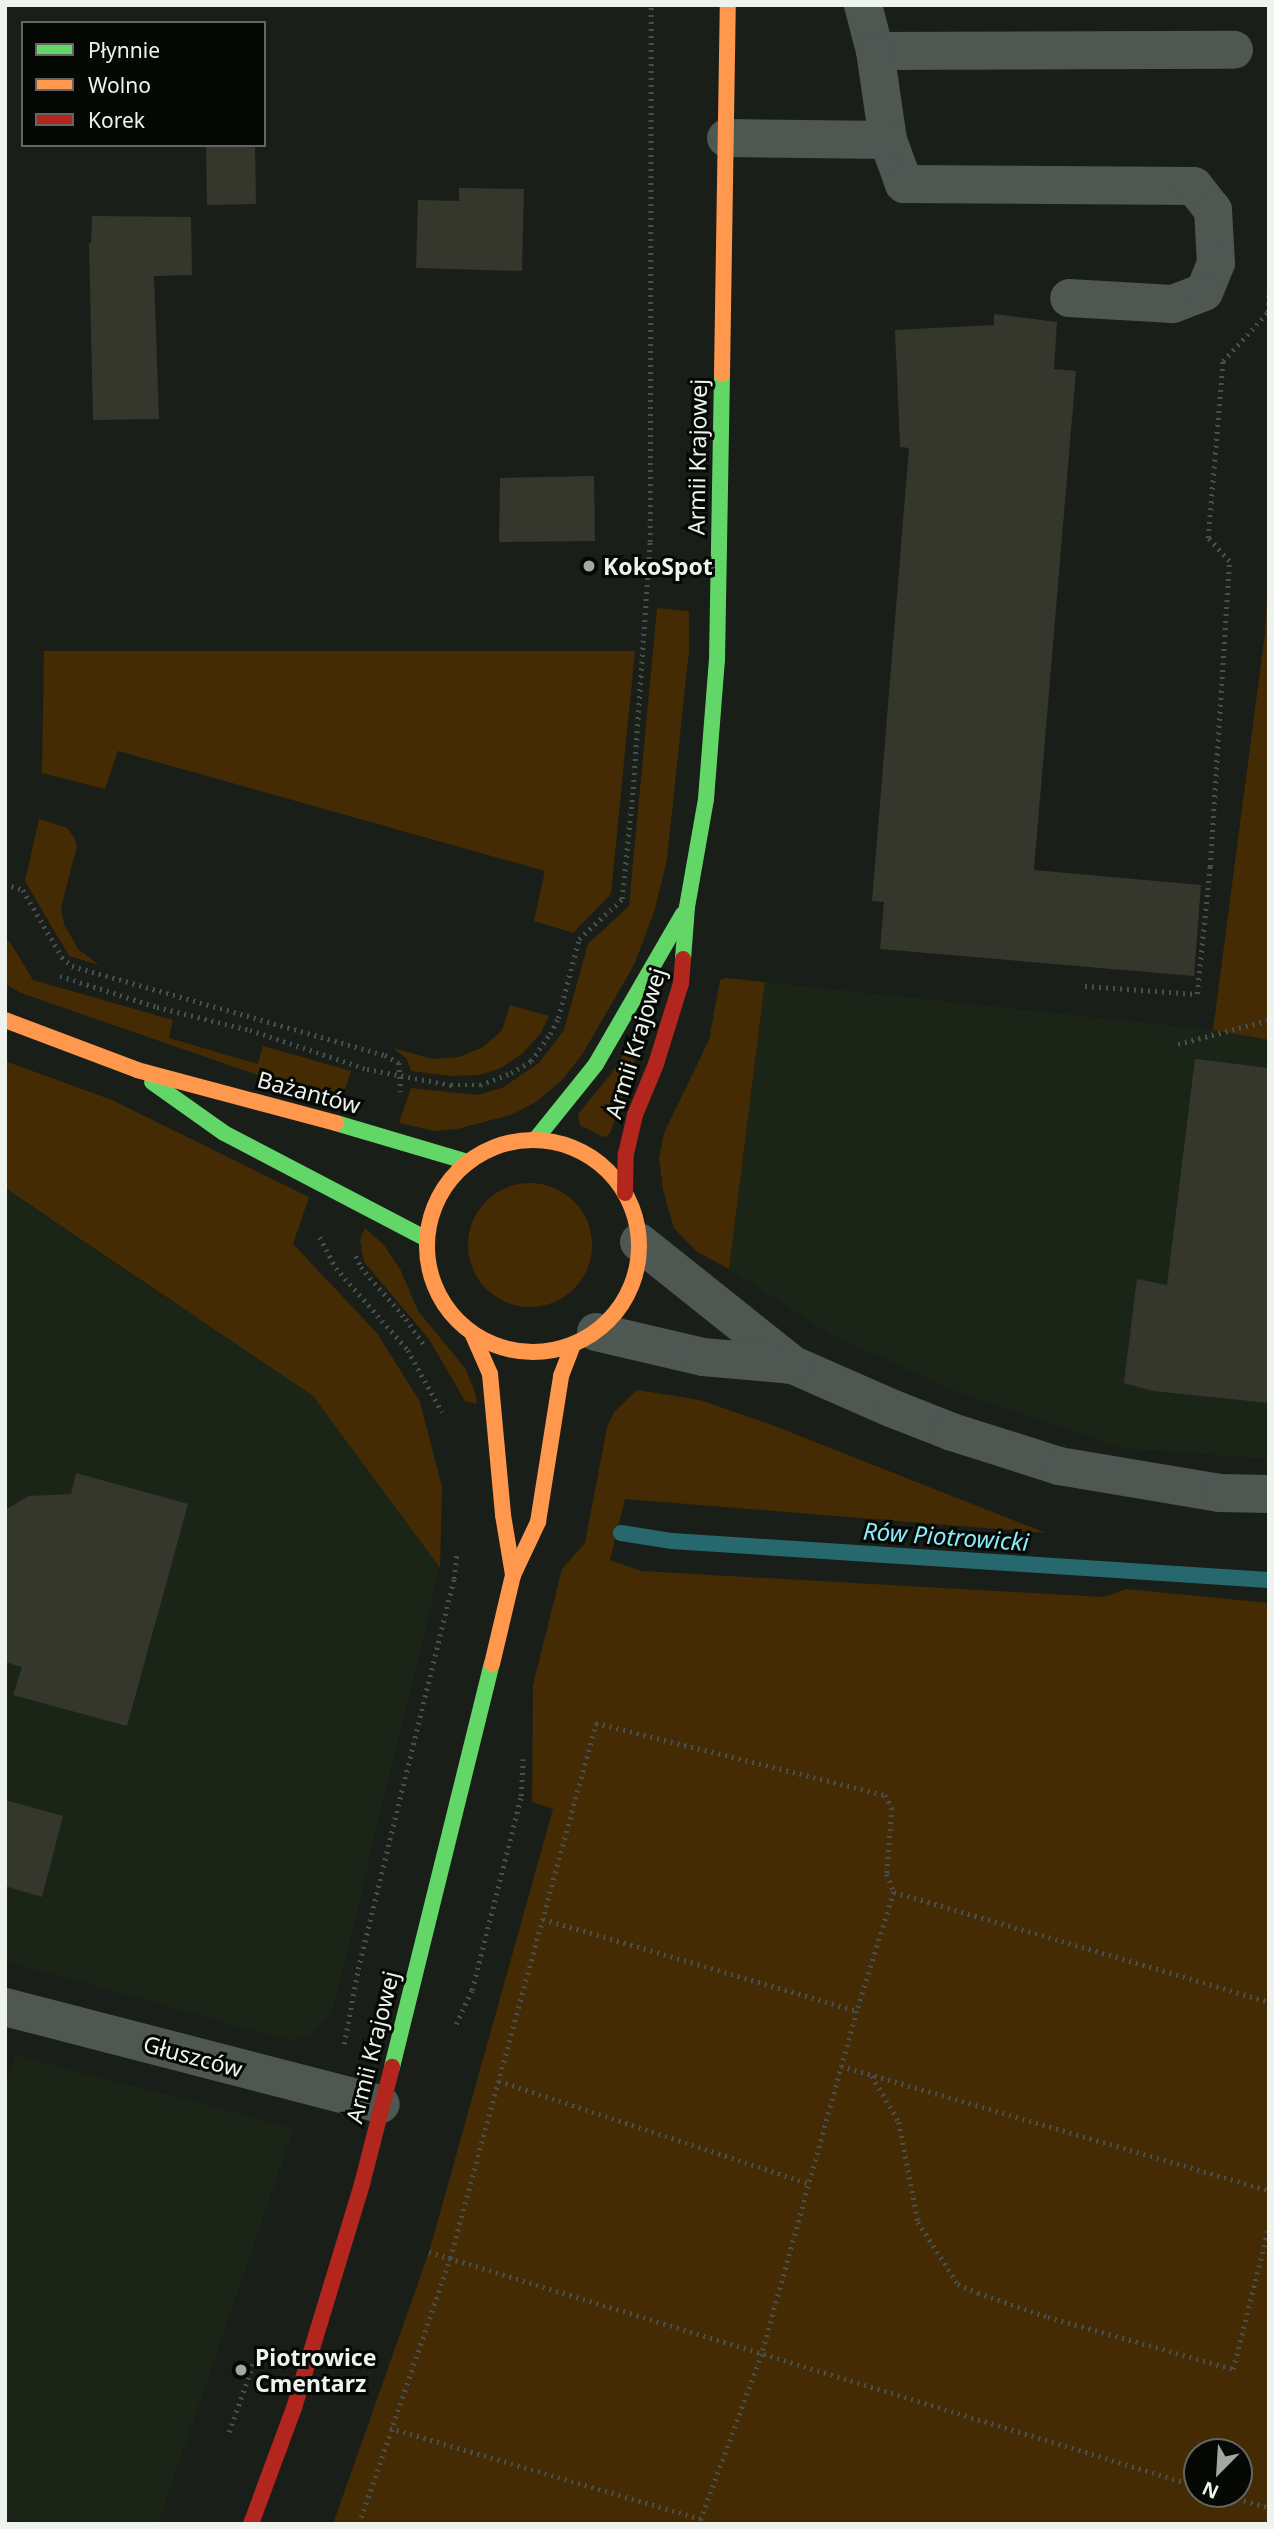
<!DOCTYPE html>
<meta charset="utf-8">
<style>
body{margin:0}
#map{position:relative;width:1274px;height:2529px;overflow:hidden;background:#191e18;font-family:"Noto Sans",sans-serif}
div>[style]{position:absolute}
.built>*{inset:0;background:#1a2517}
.green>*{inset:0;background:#442b04}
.round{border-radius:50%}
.stream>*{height:16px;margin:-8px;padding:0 8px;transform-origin:8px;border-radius:8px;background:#27686f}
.building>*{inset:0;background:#35372d}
.path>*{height:4.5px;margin-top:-2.25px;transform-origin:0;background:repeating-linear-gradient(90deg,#494f4c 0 2px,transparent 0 7px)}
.street>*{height:38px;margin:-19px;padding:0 19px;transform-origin:19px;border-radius:19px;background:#4f5753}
.fast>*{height:16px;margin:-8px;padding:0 8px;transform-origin:8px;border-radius:8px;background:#63d668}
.slow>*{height:16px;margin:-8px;padding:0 8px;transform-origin:8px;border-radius:8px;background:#ff974d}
.slow>.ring{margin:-8px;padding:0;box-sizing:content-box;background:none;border:16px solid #ff974d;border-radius:50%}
.jam>*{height:16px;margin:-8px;padding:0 8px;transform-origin:8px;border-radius:8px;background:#b3261e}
.dots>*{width:19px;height:19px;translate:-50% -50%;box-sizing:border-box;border:4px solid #060805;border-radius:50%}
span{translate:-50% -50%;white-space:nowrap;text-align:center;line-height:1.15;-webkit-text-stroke:6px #060805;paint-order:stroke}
.street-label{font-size:23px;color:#eef4ed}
.poi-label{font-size:23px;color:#eef4ed;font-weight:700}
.left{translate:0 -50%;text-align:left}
.water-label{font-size:24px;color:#8aecfa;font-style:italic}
.frame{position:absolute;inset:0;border:7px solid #eef4ed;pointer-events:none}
.legend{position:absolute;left:21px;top:21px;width:245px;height:126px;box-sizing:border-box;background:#060805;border:2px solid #636662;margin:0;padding:9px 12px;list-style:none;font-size:21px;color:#eef4ed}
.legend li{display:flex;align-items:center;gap:14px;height:35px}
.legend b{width:35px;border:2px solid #636662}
.north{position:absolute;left:1183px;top:2438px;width:70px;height:70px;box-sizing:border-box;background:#060805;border:2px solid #636662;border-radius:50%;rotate:204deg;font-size:19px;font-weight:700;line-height:28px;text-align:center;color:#eef4ed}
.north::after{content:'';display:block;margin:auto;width:24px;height:32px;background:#a3a9a2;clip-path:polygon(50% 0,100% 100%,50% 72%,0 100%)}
</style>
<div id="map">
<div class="built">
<div style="clip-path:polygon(765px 982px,1213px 1030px,1269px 1040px,1269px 1459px,1121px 1448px,960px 1393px,833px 1336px,729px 1269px)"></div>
<div style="clip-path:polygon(5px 1189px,313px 1396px,440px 1568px,334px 2005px,315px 2033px,291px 2041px,5px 1961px)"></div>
<div style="clip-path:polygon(15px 2055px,294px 2128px,158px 2524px,25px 2524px,5px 2518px,5px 2086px)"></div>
</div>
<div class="green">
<div style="clip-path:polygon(1269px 553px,1269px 1040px,1213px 1030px,1265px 633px)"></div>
<div style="clip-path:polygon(657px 608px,689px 611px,689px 650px,667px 859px,655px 909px,635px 963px,582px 1055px,561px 1081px,536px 1102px,511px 1115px,457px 1129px,435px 1131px,399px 1123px,411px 1088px,477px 1095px,502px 1088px,539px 1063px,564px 1030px,588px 944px,629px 906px)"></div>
<div style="clip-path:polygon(44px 651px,635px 651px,611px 894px,573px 933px,534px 921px,545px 871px,118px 751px,105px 789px,42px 773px)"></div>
<div style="clip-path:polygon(39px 819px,67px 828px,74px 837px,77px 846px,61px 908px,64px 924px,78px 949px,99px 965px,69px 956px,25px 881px)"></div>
<div style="clip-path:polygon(5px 940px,10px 942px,33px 980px,173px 1020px,169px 1038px,258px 1064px,263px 1046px,351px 1071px,341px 1104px,21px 993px,5px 984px)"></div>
<div style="clip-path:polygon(727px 978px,765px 982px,729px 1269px,696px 1251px,674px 1228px,663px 1190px,659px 1158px,664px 1133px,709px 1040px,720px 980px)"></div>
<div style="clip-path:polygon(510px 1005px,549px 1016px,541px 1033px,523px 1053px,501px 1068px,479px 1075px,452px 1076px,411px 1071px,407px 1059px,393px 1048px,433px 1059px,459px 1057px,483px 1047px,502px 1030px)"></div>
<div style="clip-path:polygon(640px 1027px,646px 1030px,610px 1133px,606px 1137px,601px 1136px,580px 1125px,578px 1114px,611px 1074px)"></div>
<div style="clip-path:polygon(5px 1061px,112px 1100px,309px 1197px,293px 1244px,377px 1333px,420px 1402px,442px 1487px,440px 1568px,313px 1396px,5px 1188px)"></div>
<div class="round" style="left:468px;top:1183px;width:124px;height:124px"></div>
<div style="clip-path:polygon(365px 1228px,384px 1245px,401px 1271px,418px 1311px,465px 1368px,474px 1389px,477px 1404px,465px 1401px,429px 1339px,364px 1262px,360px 1240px)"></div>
<div style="clip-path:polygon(evenodd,637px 1390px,700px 1400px,772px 1425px,1046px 1533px,625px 1499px,610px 1560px,641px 1571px,1104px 1597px,1126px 1589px,1269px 1603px,1269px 2524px,333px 2524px,429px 2252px,553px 1809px,532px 1802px,533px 1685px,562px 1569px,585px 1543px,607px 1427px,614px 1412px,637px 1390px,1197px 2452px,1239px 2452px,1239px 2494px,1197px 2494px,1197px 2452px)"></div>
</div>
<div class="stream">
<div style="left:621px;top:1533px;width:52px;rotate:8.9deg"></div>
<div style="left:672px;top:1541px;width:598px;rotate:3.74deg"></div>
</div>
<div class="building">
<div style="clip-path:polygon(206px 145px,255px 145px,256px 204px,207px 205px)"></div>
<div style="clip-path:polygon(459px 188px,524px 189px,522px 271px,416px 268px,418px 200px,459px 201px)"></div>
<div style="clip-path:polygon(92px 216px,191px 217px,192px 275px,154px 276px,159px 419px,93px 420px,89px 243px,91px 243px)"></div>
<div style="clip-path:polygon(994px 314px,1057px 322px,1054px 369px,1076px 371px,1034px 870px,1201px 885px,1194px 976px,880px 949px,884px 902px,872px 901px,909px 448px,900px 447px,895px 330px,994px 325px)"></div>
<div style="clip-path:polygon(594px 476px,595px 541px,499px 542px,500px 478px)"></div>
<div style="clip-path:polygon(1195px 1059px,1269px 1068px,1269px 1403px,1153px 1391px,1124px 1383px,1137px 1279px,1167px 1285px)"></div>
<div style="clip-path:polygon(76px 1473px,188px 1504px,127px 1726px,13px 1695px,22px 1667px,5px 1662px,5px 1510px,29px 1496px,71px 1494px)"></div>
<div style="clip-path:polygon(5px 1800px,63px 1816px,42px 1897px,5px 1886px)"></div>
</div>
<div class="path">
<div style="left:5px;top:884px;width:19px;rotate:18deg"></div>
<div style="left:23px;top:890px;width:78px;rotate:59.8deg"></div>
<div style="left:62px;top:957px;width:13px;rotate:42deg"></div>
<div style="left:72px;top:966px;width:325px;rotate:15.9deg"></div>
<div style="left:385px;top:1055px;width:16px;rotate:30deg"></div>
<div style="left:399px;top:1063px;width:29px;rotate:86deg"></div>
<div style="left:60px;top:976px;width:102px;rotate:17.7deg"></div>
<div style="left:157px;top:1007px;width:96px;rotate:13.9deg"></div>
<div style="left:250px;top:1030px;width:123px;rotate:18.4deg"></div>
<div style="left:367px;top:1069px;width:86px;rotate:10.8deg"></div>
<div style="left:451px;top:1085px;width:29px"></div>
<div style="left:480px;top:1085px;width:33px;rotate:-21deg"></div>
<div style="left:511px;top:1073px;width:23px;rotate:-31deg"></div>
<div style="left:531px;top:1061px;width:33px;rotate:-55deg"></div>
<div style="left:550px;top:1034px;width:18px;rotate:-63deg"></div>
<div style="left:558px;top:1018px;width:82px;rotate:-75.1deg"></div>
<div style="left:579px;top:939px;width:59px;rotate:-42.9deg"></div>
<div style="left:622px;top:899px;width:111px;rotate:-84.3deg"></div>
<div style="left:633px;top:789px;width:248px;rotate:-86.1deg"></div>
<div style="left:650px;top:542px;width:537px;rotate:-89.89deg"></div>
<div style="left:1085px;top:986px;width:112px;rotate:4.1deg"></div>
<div style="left:1197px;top:994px;width:128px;rotate:-84.2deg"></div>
<div style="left:1210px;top:867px;width:307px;rotate:-86.4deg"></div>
<div style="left:1229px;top:561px;width:31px;rotate:-132deg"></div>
<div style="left:1208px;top:538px;width:178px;rotate:-85.2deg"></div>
<div style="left:1223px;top:361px;width:67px;rotate:-47.4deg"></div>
<div style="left:1268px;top:312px;width:31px;rotate:-88deg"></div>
<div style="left:1178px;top:1044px;width:94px;rotate:-14.8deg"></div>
<div style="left:320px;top:1237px;width:35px;rotate:63deg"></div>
<div style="left:336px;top:1268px;width:109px;rotate:48.7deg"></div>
<div style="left:408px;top:1350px;width:71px;rotate:61.3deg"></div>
<div style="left:356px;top:1256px;width:12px;rotate:66deg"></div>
<div style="left:361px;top:1267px;width:69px;rotate:49.1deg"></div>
<div style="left:406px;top:1319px;width:33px;rotate:55deg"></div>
<div style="left:894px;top:1892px;width:391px;rotate:16.3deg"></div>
<div style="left:543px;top:1919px;width:327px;rotate:16.3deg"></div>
<div style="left:456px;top:2024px;width:38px;rotate:-65deg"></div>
<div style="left:472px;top:1990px;width:200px;rotate:-75.8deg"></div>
<div style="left:521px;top:1796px;width:37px;rotate:-87deg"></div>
<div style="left:344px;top:2044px;width:76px;rotate:-79.4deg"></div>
<div style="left:358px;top:1969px;width:402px;rotate:-76.2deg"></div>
<div style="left:454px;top:1579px;width:27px;rotate:-84deg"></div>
<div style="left:841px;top:2066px;width:446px;rotate:16.2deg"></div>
<div style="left:872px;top:2076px;width:53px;rotate:59.6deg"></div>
<div style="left:899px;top:2122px;width:102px;rotate:79.2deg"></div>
<div style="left:918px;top:2222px;width:74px;rotate:57.2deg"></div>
<div style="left:958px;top:2284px;width:22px;rotate:24deg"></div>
<div style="left:978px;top:2293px;width:74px;rotate:18.9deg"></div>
<div style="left:1048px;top:2317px;width:192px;rotate:15.7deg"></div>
<div style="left:1233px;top:2369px;width:147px;rotate:-75.9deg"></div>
<div style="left:499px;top:2081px;width:325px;rotate:18.3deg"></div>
<div style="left:429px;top:2252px;width:803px;rotate:16.95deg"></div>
<div style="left:390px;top:2428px;width:324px;rotate:16.3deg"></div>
<div style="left:229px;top:2432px;width:75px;rotate:-70.6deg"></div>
<div style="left:1224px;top:2494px;width:47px;rotate:17.3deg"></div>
<div style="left:359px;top:2524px;width:281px;rotate:-71.1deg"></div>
<div style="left:450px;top:2258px;width:555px;rotate:-74.74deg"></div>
<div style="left:596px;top:1723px;width:298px;rotate:14deg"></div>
<div style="left:885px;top:1795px;width:15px;rotate:62deg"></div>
<div style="left:892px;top:1808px;width:66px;rotate:94.3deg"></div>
<div style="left:887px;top:1874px;width:19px;rotate:69deg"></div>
<div style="left:894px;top:1892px;width:125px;rotate:107.3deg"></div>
<div style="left:857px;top:2011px;width:356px;rotate:105.5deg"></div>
<div style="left:762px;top:2354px;width:181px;rotate:110.3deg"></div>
</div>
<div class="street">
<div style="left:863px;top:5px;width:48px;rotate:75.4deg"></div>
<div style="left:875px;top:51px;width:359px;rotate:-0.2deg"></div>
<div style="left:875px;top:51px;width:90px;rotate:81.7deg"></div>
<div style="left:888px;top:140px;width:47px;rotate:70deg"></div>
<div style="left:904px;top:184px;width:290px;rotate:0.4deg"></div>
<div style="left:1194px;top:186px;width:31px;rotate:52deg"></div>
<div style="left:1213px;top:210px;width:53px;rotate:86.8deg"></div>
<div style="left:1216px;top:263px;width:31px;rotate:112deg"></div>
<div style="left:1204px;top:292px;width:34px;rotate:159deg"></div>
<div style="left:1172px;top:304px;width:103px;rotate:-176.7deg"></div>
<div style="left:726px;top:138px;width:162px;rotate:0.7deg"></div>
<div style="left:639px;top:1242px;width:197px;rotate:38.6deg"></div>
<div style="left:793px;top:1365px;width:107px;rotate:23.7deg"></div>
<div style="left:891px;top:1408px;width:66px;rotate:21.5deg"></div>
<div style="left:952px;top:1432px;width:112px;rotate:17.6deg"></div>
<div style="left:1059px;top:1466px;width:163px;rotate:9.5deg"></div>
<div style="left:1220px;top:1493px;width:49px;rotate:1.2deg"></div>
<div style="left:596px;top:1332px;width:110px;rotate:13.2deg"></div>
<div style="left:703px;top:1357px;width:90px;rotate:5.1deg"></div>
<div style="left:5px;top:2007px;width:388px;rotate:14.5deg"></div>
</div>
<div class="fast">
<div style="left:683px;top:959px;width:52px;rotate:-85.6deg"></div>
<div style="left:687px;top:907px;width:110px;rotate:-80deg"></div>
<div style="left:706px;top:799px;width:139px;rotate:-85.5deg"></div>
<div style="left:717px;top:660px;width:286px;rotate:-89deg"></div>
<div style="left:152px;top:1082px;width:88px;rotate:35.3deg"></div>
<div style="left:224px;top:1133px;width:229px;rotate:27.6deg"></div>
<div style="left:336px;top:1123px;width:138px;rotate:16.5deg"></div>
<div style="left:535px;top:1140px;width:97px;rotate:-51.2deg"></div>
<div style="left:596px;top:1064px;width:173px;rotate:-59.9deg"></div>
<div style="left:392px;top:2067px;width:415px;rotate:-76.1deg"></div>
</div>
<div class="slow">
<div style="left:722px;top:374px;width:369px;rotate:-89.1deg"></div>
<div style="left:5px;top:1020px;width:141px;rotate:20.7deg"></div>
<div style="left:137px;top:1070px;width:206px;rotate:14.9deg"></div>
<div class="ring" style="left:427px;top:1140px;width:196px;height:196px"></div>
<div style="left:473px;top:1335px;width:43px;rotate:66.4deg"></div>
<div style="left:490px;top:1374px;width:142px;rotate:84.7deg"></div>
<div style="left:503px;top:1515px;width:61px;rotate:80.5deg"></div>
<div style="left:492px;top:1664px;width:91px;rotate:-76.7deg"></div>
<div style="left:513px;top:1575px;width:59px;rotate:-64.7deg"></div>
<div style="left:538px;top:1522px;width:148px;rotate:-81deg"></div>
<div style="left:561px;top:1376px;width:33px;rotate:-69deg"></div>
</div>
<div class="jam">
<div style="left:625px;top:1193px;width:39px;rotate:-89deg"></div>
<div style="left:626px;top:1154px;width:40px;rotate:-77deg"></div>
<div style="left:635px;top:1115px;width:55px;rotate:-67.6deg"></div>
<div style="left:656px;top:1064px;width:85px;rotate:-72.8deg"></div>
<div style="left:681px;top:983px;width:24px;rotate:-85deg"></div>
<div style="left:251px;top:2524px;width:124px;rotate:-69.7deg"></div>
<div style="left:294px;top:2408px;width:234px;rotate:-73.1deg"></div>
<div style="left:362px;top:2184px;width:121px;rotate:-75.6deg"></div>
</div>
<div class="dots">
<div style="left:589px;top:566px;background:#a3a9a2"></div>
<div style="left:241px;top:2370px;background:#a3a9a2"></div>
</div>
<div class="street-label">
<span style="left:697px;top:457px;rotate:-89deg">Armii Krajowej</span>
<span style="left:635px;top:1043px;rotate:-73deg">Armii Krajowej</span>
<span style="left:309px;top:1092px;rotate:15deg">Bażantów</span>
<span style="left:372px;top:2047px;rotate:-76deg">Armii Krajowej</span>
<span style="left:193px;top:2056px;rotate:15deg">Głuszców</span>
</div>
<div class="poi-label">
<span class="left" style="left:603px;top:566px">KokoSpot</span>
<span class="left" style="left:255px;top:2370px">Piotrowice<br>Cmentarz</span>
</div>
<div class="water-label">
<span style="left:946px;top:1536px;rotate:4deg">Rów Piotrowicki</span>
</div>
<div class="frame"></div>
<ul class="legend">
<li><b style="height:9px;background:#63d668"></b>Płynnie</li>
<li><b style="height:9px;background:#ff974d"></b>Wolno</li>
<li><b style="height:9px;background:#b3261e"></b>Korek</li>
</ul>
<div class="north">N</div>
</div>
